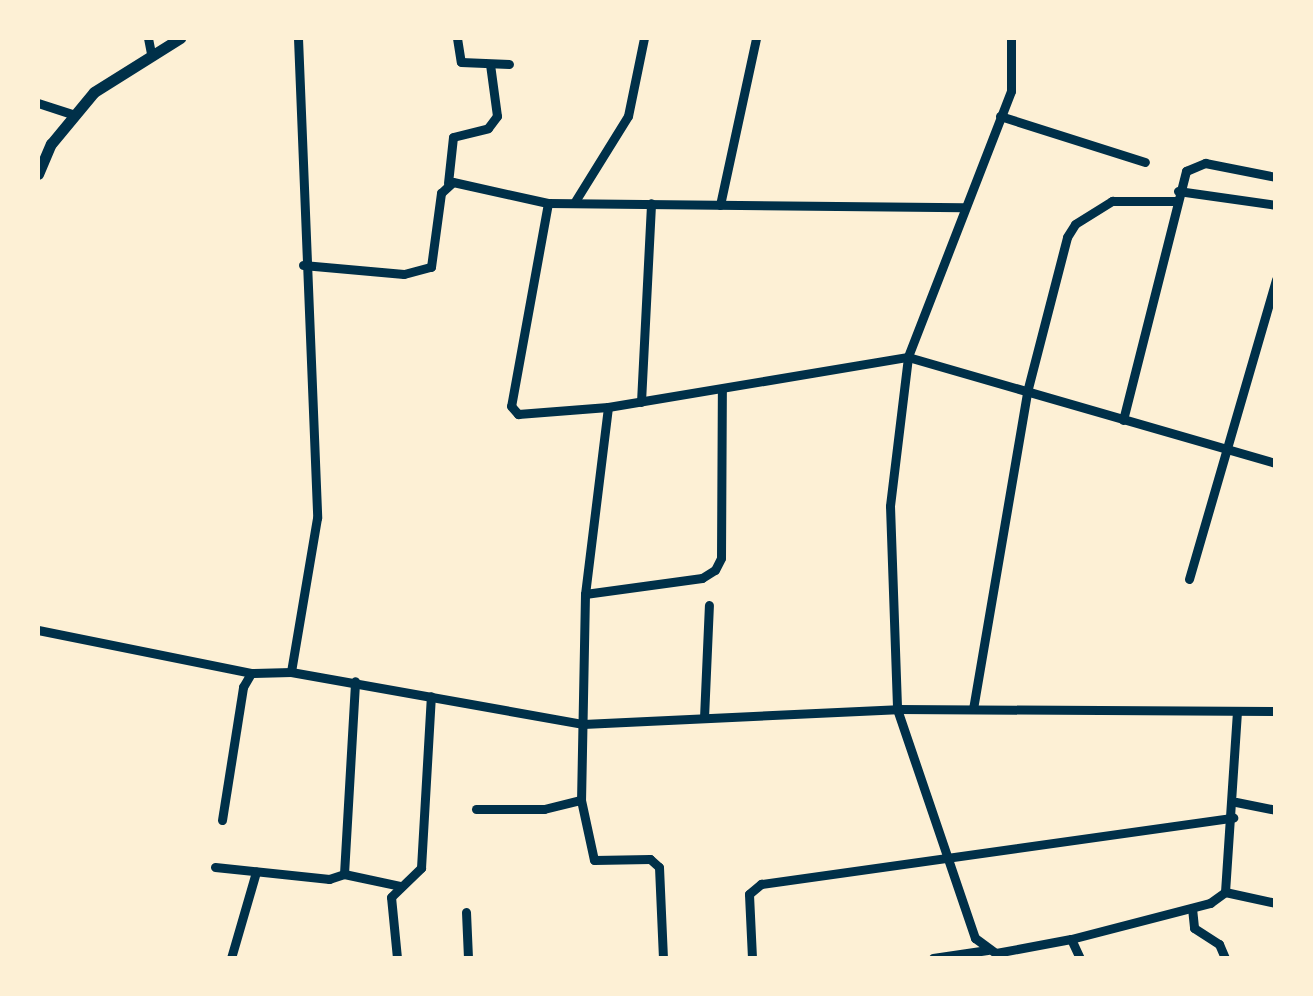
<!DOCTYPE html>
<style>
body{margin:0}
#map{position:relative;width:1313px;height:996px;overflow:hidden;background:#fdf0d5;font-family:"Asap Condensed",sans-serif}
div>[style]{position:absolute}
.minor>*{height:9px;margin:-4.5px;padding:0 4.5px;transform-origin:4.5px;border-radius:4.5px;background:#003049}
.tertiary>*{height:11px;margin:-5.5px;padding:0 5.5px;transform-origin:5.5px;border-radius:5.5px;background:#003049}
span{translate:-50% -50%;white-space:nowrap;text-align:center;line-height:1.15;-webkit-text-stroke:9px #fdf0d5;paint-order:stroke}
.frame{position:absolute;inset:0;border:40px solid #fdf0d5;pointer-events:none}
</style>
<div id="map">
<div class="minor">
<div style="left:148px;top:38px;width:16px;rotate:79deg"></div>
<div style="left:298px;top:38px;width:480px;rotate:87.7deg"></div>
<div style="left:317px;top:518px;width:156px;rotate:99.6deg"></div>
<div style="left:291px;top:672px;width:297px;rotate:10.1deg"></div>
<div style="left:583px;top:724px;width:314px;rotate:-2.7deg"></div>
<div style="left:897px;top:709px;width:379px;rotate:0.3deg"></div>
<div style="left:457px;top:38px;width:24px;rotate:81deg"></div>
<div style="left:461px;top:62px;width:48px;rotate:2.4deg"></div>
<div style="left:1011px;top:38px;width:53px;rotate:90deg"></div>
<div style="left:1011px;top:91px;width:285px;rotate:111.2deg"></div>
<div style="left:908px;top:357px;width:150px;rotate:96.9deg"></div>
<div style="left:890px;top:506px;width:203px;rotate:88deg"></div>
<div style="left:897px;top:709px;width:242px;rotate:71.2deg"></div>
<div style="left:975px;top:938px;width:26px;rotate:36deg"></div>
<div style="left:996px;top:953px;width:76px;rotate:-10.6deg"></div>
<div style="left:1071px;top:939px;width:21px;rotate:65deg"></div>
<div style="left:38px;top:103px;width:36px;rotate:18deg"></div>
<div style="left:1000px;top:116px;width:152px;rotate:17.6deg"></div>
<div style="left:448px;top:183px;width:46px;rotate:-83.8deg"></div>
<div style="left:453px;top:137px;width:36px;rotate:-14deg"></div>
<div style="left:488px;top:128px;width:15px;rotate:-53deg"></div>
<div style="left:497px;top:116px;width:52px;rotate:-97.7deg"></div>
<div style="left:1178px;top:191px;width:99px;rotate:8.1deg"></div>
<div style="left:548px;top:203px;width:206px;rotate:100.3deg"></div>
<div style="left:511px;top:406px;width:11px;rotate:49deg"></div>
<div style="left:518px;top:414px;width:90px;rotate:-4.4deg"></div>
<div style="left:608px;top:407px;width:304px;rotate:-9.5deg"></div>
<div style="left:908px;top:357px;width:383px;rotate:16.1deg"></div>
<div style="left:574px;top:203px;width:102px;rotate:-58.2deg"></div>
<div style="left:628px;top:116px;width:80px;rotate:-78.4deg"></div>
<div style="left:720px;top:205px;width:171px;rotate:-77.8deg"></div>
<div style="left:303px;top:265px;width:101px;rotate:5.1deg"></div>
<div style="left:404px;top:274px;width:28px;rotate:-15deg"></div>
<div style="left:431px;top:267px;width:75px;rotate:-82.3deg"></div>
<div style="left:441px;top:193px;width:16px;rotate:-43deg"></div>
<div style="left:453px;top:182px;width:97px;rotate:12.5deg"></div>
<div style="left:548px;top:203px;width:415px;rotate:0.6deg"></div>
<div style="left:641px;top:402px;width:199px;rotate:-87.1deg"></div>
<div style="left:608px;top:407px;width:188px;rotate:97deg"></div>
<div style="left:585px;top:594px;width:206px;rotate:91.1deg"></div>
<div style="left:581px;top:800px;width:61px;rotate:77.8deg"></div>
<div style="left:594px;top:860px;width:56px;rotate:-1deg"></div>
<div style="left:650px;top:859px;width:12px;rotate:42deg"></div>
<div style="left:659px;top:867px;width:91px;rotate:87.5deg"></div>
<div style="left:1123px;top:420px;width:257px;rotate:-75.8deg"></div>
<div style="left:1186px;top:171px;width:21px;rotate:-23deg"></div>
<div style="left:1205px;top:163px;width:72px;rotate:11.2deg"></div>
<div style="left:1189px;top:579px;width:312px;rotate:-73.8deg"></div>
<div style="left:585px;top:594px;width:118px;rotate:-7.8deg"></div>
<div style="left:702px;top:578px;width:15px;rotate:-32deg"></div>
<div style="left:715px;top:570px;width:13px;rotate:-63deg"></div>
<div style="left:721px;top:558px;width:169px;rotate:-89.7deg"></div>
<div style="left:38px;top:630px;width:217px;rotate:11.4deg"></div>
<div style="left:251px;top:673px;width:40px;rotate:-1.4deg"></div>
<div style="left:973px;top:709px;width:322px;rotate:-80.3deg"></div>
<div style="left:1027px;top:392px;width:160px;rotate:-75.5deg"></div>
<div style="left:1067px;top:237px;width:15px;rotate:-58deg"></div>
<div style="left:1075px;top:224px;width:44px;rotate:-31.9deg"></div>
<div style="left:1112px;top:201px;width:63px"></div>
<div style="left:704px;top:718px;width:113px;rotate:-87.5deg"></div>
<div style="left:1236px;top:802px;width:41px;rotate:11.3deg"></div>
<div style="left:476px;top:809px;width:68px"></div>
<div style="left:544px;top:809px;width:38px;rotate:-14deg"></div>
<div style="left:222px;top:820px;width:135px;rotate:-81deg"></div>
<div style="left:243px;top:687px;width:16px;rotate:-60deg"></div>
<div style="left:215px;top:867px;width:115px;rotate:6deg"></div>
<div style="left:329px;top:879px;width:16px;rotate:-18deg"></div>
<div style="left:344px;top:874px;width:193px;rotate:-86.7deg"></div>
<div style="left:344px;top:874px;width:57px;rotate:12.1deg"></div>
<div style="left:1225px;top:892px;width:52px;rotate:12.2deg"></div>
<div style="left:1192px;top:908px;width:20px;rotate:84deg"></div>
<div style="left:1194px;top:928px;width:30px;rotate:33deg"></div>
<div style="left:1219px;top:944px;width:15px;rotate:67deg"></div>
<div style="left:466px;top:912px;width:46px;rotate:87.5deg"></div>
<div style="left:1071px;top:939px;width:144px;rotate:-14.5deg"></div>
<div style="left:1210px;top:903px;width:19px;rotate:-36deg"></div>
<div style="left:1225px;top:892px;width:180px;rotate:-86.2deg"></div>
<div style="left:231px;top:958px;width:90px;rotate:-73.8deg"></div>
<div style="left:397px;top:958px;width:61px;rotate:-95.6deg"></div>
<div style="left:391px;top:897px;width:42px;rotate:-44deg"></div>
<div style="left:421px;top:868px;width:172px;rotate:-86.7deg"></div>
<div style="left:752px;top:958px;width:64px;rotate:-92.7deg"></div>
<div style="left:749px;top:894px;width:16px;rotate:-40deg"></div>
<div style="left:761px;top:884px;width:477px;rotate:-8deg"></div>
<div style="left:933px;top:958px;width:55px;rotate:-8.4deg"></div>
</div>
<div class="tertiary">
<div style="left:38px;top:174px;width:33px;rotate:-67deg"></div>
<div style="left:51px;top:144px;width:67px;rotate:-50.4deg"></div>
<div style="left:94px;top:92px;width:102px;rotate:-32.1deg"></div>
</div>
<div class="frame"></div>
</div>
